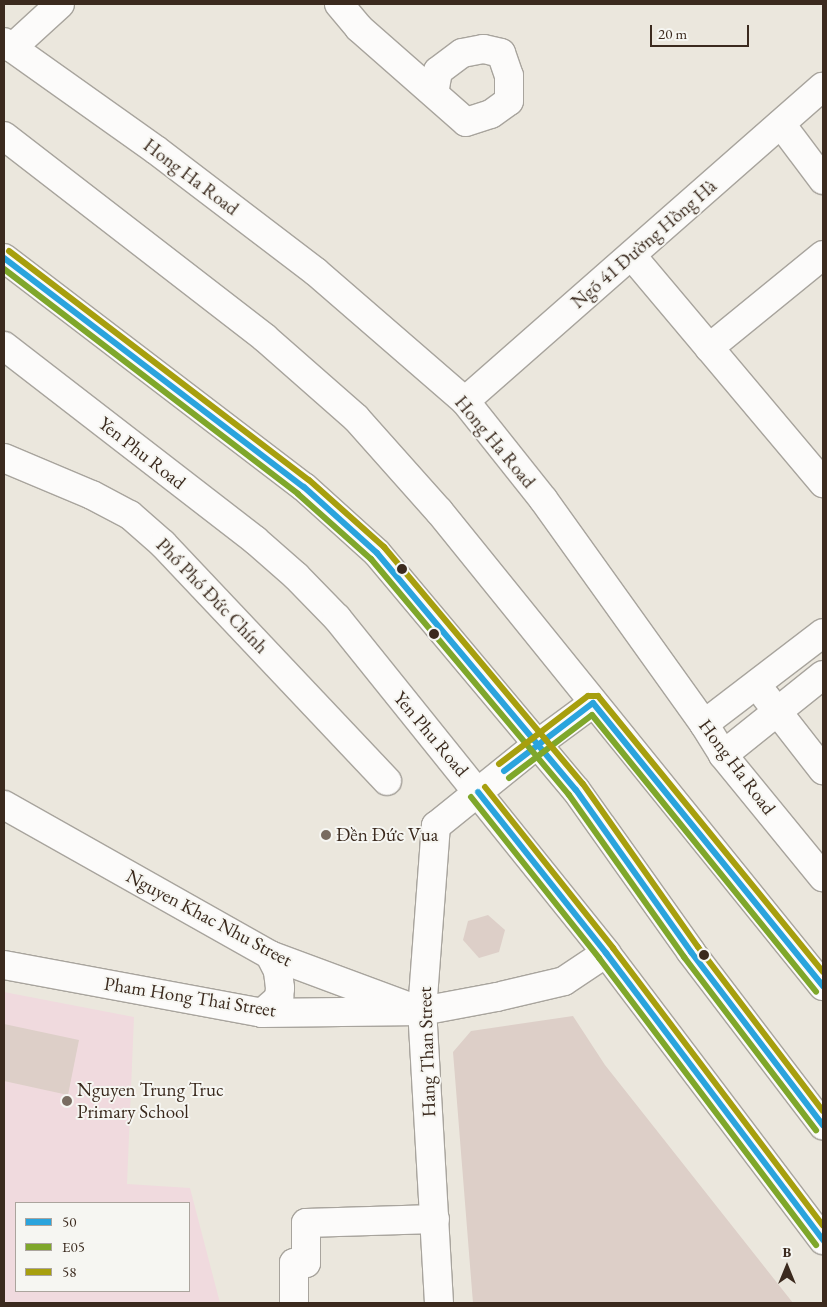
<!DOCTYPE html>
<meta charset="utf-8">
<style>
body{margin:0}
#map{position:relative;width:827px;height:1307px;overflow:hidden;background:#ebe7dd;font-family:"EB Garamond",serif}
div>[style]{position:absolute}
.built>*{inset:0;background:#f0dade}
.building>*{inset:0;background:#ddcfc8}
.roads{filter:drop-shadow(1px 0 #a8a49d) drop-shadow(-1px 0 #a8a49d) drop-shadow(0 1px #a8a49d) drop-shadow(0 -1px #a8a49d)}
.minor>*{height:28px;margin:-14px;padding:0 14px;transform-origin:14px;border-radius:14px;background:#fcfbfa}
.major>*{height:28px;margin:-14px;padding:0 14px;transform-origin:14px;border-radius:14px;background:#fcfbfa}
.bus-1>*{height:6px;margin:-3px;padding:0 3px;transform-origin:3px;border-radius:3px;background:#2aa4dd}
.bus-2>*{height:6px;margin:-3px;padding:0 3px;transform-origin:3px;border-radius:3px;background:#7fa72b}
.bus-3>*{height:6px;margin:-3px;padding:0 3px;transform-origin:3px;border-radius:3px;background:#a79f0e}
.dots>*{width:14px;height:14px;translate:-50% -50%;box-sizing:border-box;border:2px solid #f6f6f2;border-radius:50%}
span{translate:-50% -50%;white-space:nowrap;text-align:center;line-height:1.15;-webkit-text-stroke:4px #f6f6f2;paint-order:stroke}
.street-label{font-size:19px;color:#3b2a1e}
.poi-label{font-size:19px;color:#3b2a1e}
.left{translate:0 -50%;text-align:left}
.frame{position:absolute;inset:0;border:5px solid #3b2a1e;pointer-events:none}
.legend{position:absolute;left:15px;top:1202px;width:175px;height:90px;box-sizing:border-box;background:#f6f6f2;border:1px solid #aba49d;margin:0;padding:6px 9px;list-style:none;font-size:15px;color:#3b2a1e}
.legend li{display:flex;align-items:center;gap:10px;height:25px}
.legend b{width:25px;border:1px solid #aba49d}
.north{position:absolute;left:762px;top:1242px;width:50px;height:50px;-webkit-text-stroke:4px #f6f6f2;paint-order:stroke;rotate:0deg;font-size:14px;font-weight:700;line-height:20px;text-align:center;color:#3b2a1e}
.north::after{content:'';display:block;margin:auto;width:18px;height:22px;background:#3b2a1e;clip-path:polygon(50% 0,100% 100%,50% 72%,0 100%)}
.scale{position:absolute;left:650px;top:25px;width:99px;height:22px;box-sizing:border-box;border:2px solid #3b2a1e;border-top:0;padding-left:6px;font-size:15px;line-height:18px;white-space:nowrap;color:#3b2a1e;-webkit-text-stroke:4px #f6f6f2;paint-order:stroke}
</style>
<div id="map">
<div class="built">
<div style="clip-path:polygon(evenodd,4px 992px,134px 1017px,127px 1184px,190px 1188px,220px 1303px,4px 1303px,4px 992px,16px 1203px,189px 1203px,189px 1291px,16px 1291px,16px 1203px)"></div>
</div>
<div class="building">
<div style="clip-path:polygon(488px 915px,505px 930px,499px 952px,479px 958px,463px 940px,468px 921px)"></div>
<div style="clip-path:polygon(573px 1016px,605px 1065px,793px 1303px,473px 1303px,453px 1052px,471px 1031px)"></div>
<div style="clip-path:polygon(4px 1024px,79px 1040px,68px 1095px,4px 1081px)"></div>
</div>
<div class="roads">
<div class="minor">
<div style="left:339px;top:4px;width:31px;rotate:50deg"></div>
<div style="left:359px;top:28px;width:142px;rotate:41.3deg"></div>
<div style="left:466px;top:122px;width:26px;rotate:-18deg"></div>
<div style="left:491px;top:114px;width:22px;rotate:-36deg"></div>
<div style="left:509px;top:101px;width:25px;rotate:-90deg"></div>
<div style="left:509px;top:76px;width:24px;rotate:-109deg"></div>
<div style="left:501px;top:53px;width:18px;rotate:-167deg"></div>
<div style="left:483px;top:49px;width:21px;rotate:169deg"></div>
<div style="left:462px;top:53px;width:30px;rotate:143deg"></div>
<div style="left:438px;top:71px;width:22px;rotate:100deg"></div>
<div style="left:4px;top:42px;width:186px;rotate:35.4deg"></div>
<div style="left:156px;top:150px;width:201px;rotate:37.3deg"></div>
<div style="left:316px;top:272px;width:197px;rotate:40.9deg"></div>
<div style="left:465px;top:401px;width:125px;rotate:51.5deg"></div>
<div style="left:543px;top:499px;width:277px;rotate:54.4deg"></div>
<div style="left:704px;top:724px;width:36px;rotate:58deg"></div>
<div style="left:723px;top:755px;width:158px;rotate:50.7deg"></div>
<div style="left:12px;top:48px;width:65px;rotate:-42.5deg"></div>
<div style="left:781px;top:124px;width:70px;rotate:53.1deg"></div>
<div style="left:632px;top:256px;width:297px;rotate:49.9deg"></div>
<div style="left:709px;top:348px;width:147px;rotate:-39.2deg"></div>
<div style="left:465px;top:401px;width:476px;rotate:-41.3deg"></div>
<div style="left:4px;top:458px;width:95px;rotate:22.8deg"></div>
<div style="left:92px;top:495px;width:43px;rotate:27.8deg"></div>
<div style="left:130px;top:515px;width:44px;rotate:41.3deg"></div>
<div style="left:163px;top:544px;width:326px;rotate:46.6deg"></div>
<div style="left:766px;top:697px;width:93px;rotate:52deg"></div>
<div style="left:704px;top:724px;width:150px;rotate:-37.4deg"></div>
<div style="left:723px;top:755px;width:128px;rotate:-38.7deg"></div>
<div style="left:4px;top:805px;width:305px;rotate:29.4deg"></div>
<div style="left:270px;top:955px;width:146px;rotate:20.4deg"></div>
<div style="left:4px;top:965px;width:262px;rotate:10.5deg"></div>
<div style="left:262px;top:1013px;width:160px;rotate:-0.7deg"></div>
<div style="left:422px;top:1011px;width:76px;rotate:-10.6deg"></div>
<div style="left:497px;top:997px;width:69px;rotate:-13.4deg"></div>
<div style="left:564px;top:981px;width:50px;rotate:-33.7deg"></div>
<div style="left:262px;top:1013px;width:23px;rotate:-41deg"></div>
<div style="left:279px;top:998px;width:10px;rotate:-84deg"></div>
<div style="left:280px;top:988px;width:17px;rotate:-97deg"></div>
<div style="left:278px;top:971px;width:18px;rotate:-117deg"></div>
<div style="left:294px;top:1303px;width:40px;rotate:-90deg"></div>
<div style="left:294px;top:1263px;width:12px"></div>
<div style="left:306px;top:1263px;width:40px;rotate:-90deg"></div>
<div style="left:306px;top:1223px;width:129px;rotate:-1.8deg"></div>
<div style="left:439px;top:1303px;width:292px;rotate:-93.3deg"></div>
<div style="left:422px;top:1011px;width:186px;rotate:-85.7deg"></div>
<div style="left:436px;top:826px;width:132px;rotate:-38.9deg"></div>
<div style="left:539px;top:743px;width:67px;rotate:-36.5deg"></div>
</div>
<div class="major">
<div style="left:4px;top:136px;width:330px;rotate:37.7deg"></div>
<div style="left:265px;top:338px;width:121px;rotate:41.3deg"></div>
<div style="left:356px;top:418px;width:125px;rotate:48.3deg"></div>
<div style="left:439px;top:511px;width:611px;rotate:51.05deg"></div>
<div style="left:4px;top:258px;width:377px;rotate:37.4deg"></div>
<div style="left:304px;top:487px;width:98px;rotate:42.1deg"></div>
<div style="left:377px;top:553px;width:309px;rotate:50deg"></div>
<div style="left:576px;top:790px;width:199px;rotate:54.6deg"></div>
<div style="left:691px;top:952px;width:218px;rotate:52.7deg"></div>
<div style="left:4px;top:346px;width:317px;rotate:37.7deg"></div>
<div style="left:255px;top:540px;width:55px;rotate:41.3deg"></div>
<div style="left:296px;top:576px;width:59px;rotate:45.7deg"></div>
<div style="left:337px;top:618px;width:430px;rotate:51.2deg"></div>
<div style="left:606px;top:953px;width:360px;rotate:52.9deg"></div>
</div>
</div>
<div class="bus-1">
<div style="left:4px;top:258px;width:377px;rotate:37.4deg"></div>
<div style="left:304px;top:487px;width:98px;rotate:42.1deg"></div>
<div style="left:377px;top:553px;width:309px;rotate:50deg"></div>
<div style="left:576px;top:790px;width:199px;rotate:54.6deg"></div>
<div style="left:691px;top:952px;width:218px;rotate:52.7deg"></div>
<div style="left:504px;top:771px;width:112px;rotate:-37.4deg"></div>
<div style="left:593px;top:703px;width:365px;rotate:50.9deg"></div>
<div style="left:478px;top:792px;width:206px;rotate:51.5deg"></div>
<div style="left:606px;top:953px;width:360px;rotate:52.9deg"></div>
</div>
<div class="bus-2">
<div style="left:4px;top:269px;width:370px;rotate:37.4deg"></div>
<div style="left:298px;top:494px;width:98px;rotate:41.7deg"></div>
<div style="left:371px;top:559px;width:308px;rotate:50deg"></div>
<div style="left:569px;top:795px;width:199px;rotate:54.6deg"></div>
<div style="left:684px;top:957px;width:218px;rotate:52.7deg"></div>
<div style="left:509px;top:778px;width:104px;rotate:-37.2deg"></div>
<div style="left:592px;top:715px;width:356px;rotate:51deg"></div>
<div style="left:471px;top:797px;width:206px;rotate:51.5deg"></div>
<div style="left:599px;top:958px;width:360px;rotate:52.9deg"></div>
</div>
<div class="bus-3">
<div style="left:9px;top:251px;width:377px;rotate:37.4deg"></div>
<div style="left:309px;top:480px;width:101px;rotate:41.8deg"></div>
<div style="left:384px;top:547px;width:309px;rotate:50deg"></div>
<div style="left:583px;top:784px;width:199px;rotate:54.8deg"></div>
<div style="left:698px;top:947px;width:206px;rotate:52.7deg"></div>
<div style="left:499px;top:764px;width:112px;rotate:-37.4deg"></div>
<div style="left:588px;top:696px;width:10px"></div>
<div style="left:598px;top:696px;width:356px;rotate:50.8deg"></div>
<div style="left:485px;top:787px;width:206px;rotate:51.5deg"></div>
<div style="left:613px;top:948px;width:348px;rotate:52.9deg"></div>
</div>
<div class="dots">
<div style="left:402px;top:569px;background:#3b2a1e"></div>
<div style="left:434px;top:634px;background:#3b2a1e"></div>
<div style="left:326px;top:835px;background:#796c61"></div>
<div style="left:704px;top:955px;background:#3b2a1e"></div>
<div style="left:67px;top:1101px;background:#796c61"></div>
</div>
<div class="street-label">
<span style="left:191px;top:177px;rotate:37deg">Hong Ha Road</span>
<span style="left:644px;top:244px;rotate:-41deg">Ngõ 41 Đường Hồng Hà</span>
<span style="left:495px;top:442px;rotate:50deg">Hong Ha Road</span>
<span style="left:142px;top:453px;rotate:38deg">Yen Phu Road</span>
<span style="left:212px;top:596px;rotate:46deg">Phố Phó Đức Chính</span>
<span style="left:431px;top:734px;rotate:50deg">Yen Phu Road</span>
<span style="left:737px;top:767px;rotate:53deg">Hong Ha Road</span>
<span style="left:209px;top:918px;rotate:28deg">Nguyen Khac Nhu Street</span>
<span style="left:190px;top:997px;rotate:9deg">Pham Hong Thai Street</span>
<span style="left:427px;top:1052px;rotate:-92deg">Hang Than Street</span>
</div>
<div class="poi-label">
<span class="left" style="left:336px;top:835px">Đền Đức Vua</span>
<span class="left" style="left:77px;top:1101px">Nguyen Trung Truc<br>Primary School</span>
</div>
<div class="frame"></div>
<ul class="legend">
<li><b style="height:6px;background:#2aa4dd"></b>50</li>
<li><b style="height:6px;background:#7fa72b"></b>E05</li>
<li><b style="height:6px;background:#a79f0e"></b>58</li>
</ul>
<div class="north">B</div>
<div class="scale">20 m</div>
</div>
